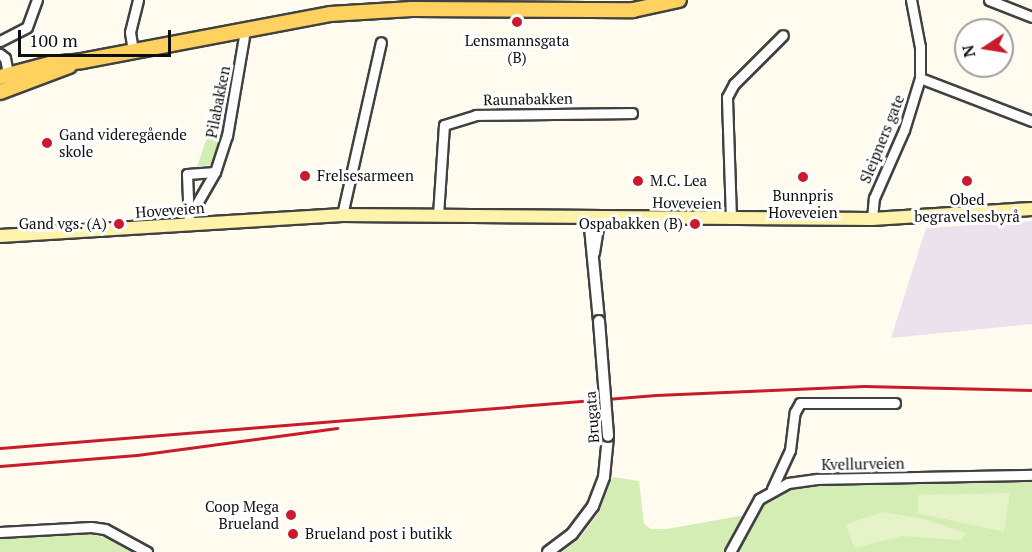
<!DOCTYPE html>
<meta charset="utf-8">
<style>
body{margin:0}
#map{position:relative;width:1032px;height:552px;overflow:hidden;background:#fffbef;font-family:"PT Serif",serif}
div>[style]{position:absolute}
.industrial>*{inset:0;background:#ece2ed}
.green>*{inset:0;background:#d4edb5}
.pitch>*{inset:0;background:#e6f3c8}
.roads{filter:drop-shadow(2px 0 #414141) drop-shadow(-2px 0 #414141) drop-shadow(0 2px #414141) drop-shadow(0 -2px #414141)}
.minor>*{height:9px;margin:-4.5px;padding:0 4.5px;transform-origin:4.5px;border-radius:4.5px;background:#fff}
.tertiary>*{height:10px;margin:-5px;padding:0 5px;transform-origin:5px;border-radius:5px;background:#fff}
.secondary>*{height:12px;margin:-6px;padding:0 6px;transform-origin:6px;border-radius:6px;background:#fff2aa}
.primary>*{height:14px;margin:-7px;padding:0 7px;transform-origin:7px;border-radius:7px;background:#ffd15f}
.rail>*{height:3px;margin:-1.5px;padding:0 1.5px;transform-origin:1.5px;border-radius:1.5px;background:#c91b2b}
.bridges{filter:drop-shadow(2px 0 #414141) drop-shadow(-2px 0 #414141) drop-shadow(0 2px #414141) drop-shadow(0 -2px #414141)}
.tertiary-bridge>*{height:10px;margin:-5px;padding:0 5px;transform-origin:5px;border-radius:5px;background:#fff}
.dots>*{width:16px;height:16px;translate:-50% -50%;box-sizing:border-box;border:3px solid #fff;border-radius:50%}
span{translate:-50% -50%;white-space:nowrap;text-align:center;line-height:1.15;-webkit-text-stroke:6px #fff;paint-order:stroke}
.poi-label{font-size:15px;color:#0e0e0e}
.left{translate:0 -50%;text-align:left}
.right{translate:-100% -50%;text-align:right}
.street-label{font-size:15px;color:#0e0e0e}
.north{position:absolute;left:954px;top:18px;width:60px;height:60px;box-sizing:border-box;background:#fff;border:2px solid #9f9f9f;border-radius:50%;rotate:258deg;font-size:16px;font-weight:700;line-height:24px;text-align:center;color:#0e0e0e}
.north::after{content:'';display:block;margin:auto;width:21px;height:27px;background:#c91b2b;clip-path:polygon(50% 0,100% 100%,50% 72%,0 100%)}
.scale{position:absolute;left:18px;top:30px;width:153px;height:27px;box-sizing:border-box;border:3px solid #0e0e0e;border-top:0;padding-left:8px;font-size:18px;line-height:21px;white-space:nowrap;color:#0e0e0e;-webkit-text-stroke:4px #fff;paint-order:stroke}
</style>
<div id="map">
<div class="industrial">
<div style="clip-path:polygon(1032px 221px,1032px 324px,891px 338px,926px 228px)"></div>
</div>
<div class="green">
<div style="clip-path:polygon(212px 122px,222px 124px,225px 132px,214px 164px,197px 167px)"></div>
<div style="clip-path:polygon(613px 477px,639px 481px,644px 524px,651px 529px,667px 529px,745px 515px,754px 499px,801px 484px,1032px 480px,1032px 552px,562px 552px,580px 538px,597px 515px)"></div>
<div style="clip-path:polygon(76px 532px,104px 537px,132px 552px,0 552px,0 539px)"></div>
</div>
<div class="pitch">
<div style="clip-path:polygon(1010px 493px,1004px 532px,918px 513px,918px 495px)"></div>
<div style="clip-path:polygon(882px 512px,924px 519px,966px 533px,961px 540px,902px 536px,854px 548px,846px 524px)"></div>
</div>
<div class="roads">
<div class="minor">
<div style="left:989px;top:0;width:46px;rotate:21.6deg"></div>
<div style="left:0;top:41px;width:30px;rotate:-27deg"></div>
<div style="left:27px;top:27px;width:29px;rotate:-70deg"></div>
<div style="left:133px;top:51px;width:19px;rotate:-99deg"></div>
<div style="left:130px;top:32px;width:33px;rotate:-76deg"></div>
<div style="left:0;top:54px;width:6px;rotate:39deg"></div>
<div style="left:5px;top:58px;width:21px;rotate:79deg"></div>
<div style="left:920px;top:78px;width:120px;rotate:21deg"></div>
<div style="left:196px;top:205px;width:38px;rotate:-60deg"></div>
<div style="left:342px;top:215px;width:177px;rotate:-77.3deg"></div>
<div style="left:438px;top:215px;width:90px;rotate:-86.2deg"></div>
<div style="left:444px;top:125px;width:34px;rotate:-17deg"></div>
<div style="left:476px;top:115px;width:156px;rotate:-0.7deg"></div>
<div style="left:731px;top:219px;width:122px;rotate:-91.9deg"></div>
<div style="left:727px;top:97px;width:15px;rotate:-62deg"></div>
<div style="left:734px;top:84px;width:69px;rotate:-45deg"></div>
<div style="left:872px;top:219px;width:21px;rotate:-85deg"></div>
<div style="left:874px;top:198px;width:74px;rotate:-66.2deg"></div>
<div style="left:904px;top:130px;width:54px;rotate:-72.9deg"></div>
<div style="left:920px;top:78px;width:31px;rotate:-90deg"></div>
<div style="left:920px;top:47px;width:48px;rotate:-100.8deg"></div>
<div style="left:189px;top:224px;width:50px;rotate:-92.3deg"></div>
<div style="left:187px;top:174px;width:28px;rotate:-4deg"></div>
<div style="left:215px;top:172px;width:38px;rotate:-72deg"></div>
<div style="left:227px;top:136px;width:100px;rotate:-80.3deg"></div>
<div style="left:772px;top:489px;width:43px;rotate:-65.2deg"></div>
<div style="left:790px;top:450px;width:38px;rotate:-83deg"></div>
<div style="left:795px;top:412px;width:10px;rotate:-61deg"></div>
<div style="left:800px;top:403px;width:95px"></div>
<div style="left:0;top:532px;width:91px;rotate:-3.1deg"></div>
<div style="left:91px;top:527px;width:14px;rotate:8deg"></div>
<div style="left:105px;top:529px;width:48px;rotate:28.7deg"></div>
<div style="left:730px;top:552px;width:60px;rotate:-61.3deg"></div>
<div style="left:759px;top:499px;width:33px;rotate:-29deg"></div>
<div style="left:788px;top:483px;width:29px;rotate:-8deg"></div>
<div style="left:817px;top:479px;width:215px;rotate:-1.1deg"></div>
</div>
<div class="tertiary">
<div style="left:589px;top:217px;width:104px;rotate:84.5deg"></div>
<div style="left:594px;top:253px;width:36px;rotate:-81deg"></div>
<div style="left:548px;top:552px;width:30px;rotate:-37deg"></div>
<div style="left:572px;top:534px;width:35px;rotate:-53deg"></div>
<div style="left:593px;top:506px;width:31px;rotate:-69deg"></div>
<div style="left:604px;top:477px;width:41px;rotate:-84.4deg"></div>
</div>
<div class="secondary">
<div style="left:0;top:236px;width:343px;rotate:-3.5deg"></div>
<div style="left:342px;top:215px;width:530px;rotate:0.43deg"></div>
<div style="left:872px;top:219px;width:160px;rotate:-3.6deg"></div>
</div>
<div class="primary">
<div style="left:0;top:77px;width:52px;rotate:-14.6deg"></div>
<div style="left:50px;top:64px;width:32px;rotate:-5deg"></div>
<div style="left:82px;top:61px;width:252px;rotate:-10.7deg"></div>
<div style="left:330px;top:14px;width:82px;rotate:-3.5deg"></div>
<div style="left:412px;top:9px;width:221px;rotate:0.3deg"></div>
<div style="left:633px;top:10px;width:47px;rotate:-12.3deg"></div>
<div style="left:0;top:92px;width:74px;rotate:-20.6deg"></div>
</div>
</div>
<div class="rail">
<div style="left:0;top:448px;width:658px;rotate:-4.62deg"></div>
<div style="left:656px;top:395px;width:208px;rotate:-2.5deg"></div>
<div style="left:864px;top:386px;width:168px;rotate:1.4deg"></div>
<div style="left:0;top:466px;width:137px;rotate:-4.6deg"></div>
<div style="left:137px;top:455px;width:202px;rotate:-7.7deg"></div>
</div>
<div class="bridges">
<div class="tertiary-bridge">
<div style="left:599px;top:321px;width:115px;rotate:85.5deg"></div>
</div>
</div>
<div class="dots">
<div style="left:517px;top:22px;background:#c91b2b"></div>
<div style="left:47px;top:143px;background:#c91b2b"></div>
<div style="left:305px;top:176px;background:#c91b2b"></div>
<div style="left:803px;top:177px;background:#c91b2b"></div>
<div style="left:638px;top:181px;background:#c91b2b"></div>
<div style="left:967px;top:181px;background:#c91b2b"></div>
<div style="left:119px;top:224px;background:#c91b2b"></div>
<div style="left:695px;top:224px;background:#c91b2b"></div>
<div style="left:291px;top:515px;background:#c91b2b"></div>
<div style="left:293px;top:534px;background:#c91b2b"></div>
</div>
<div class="poi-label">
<span style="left:517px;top:49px">Lensmannsgata<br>(B)</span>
<span class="left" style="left:59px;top:143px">Gand videregående<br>skole</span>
<span class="left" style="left:317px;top:176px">Frelsesarmeen</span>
<span class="left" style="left:650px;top:181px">M.C. Lea</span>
<span style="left:803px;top:204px">Bunnpris<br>Hoveveien</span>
<span style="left:967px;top:208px">Obed<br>begravelsesbyrå</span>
<span class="right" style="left:107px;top:224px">Gand vgs. (A)</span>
<span class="right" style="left:683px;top:224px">Ospabakken (B)</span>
<span class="right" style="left:279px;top:515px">Coop Mega<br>Brueland</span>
<span class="left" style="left:305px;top:534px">Brueland post i butikk</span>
</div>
<div class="street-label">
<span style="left:528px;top:99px;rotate:-1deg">Raunabakken</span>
<span style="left:218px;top:102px;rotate:-79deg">Pilabakken</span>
<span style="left:882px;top:139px;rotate:-68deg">Sleipners gate</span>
<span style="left:687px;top:203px;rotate:1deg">Hoveveien</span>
<span style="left:170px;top:210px;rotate:-4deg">Hoveveien</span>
<span style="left:592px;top:417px;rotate:-94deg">Brugata</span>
<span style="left:863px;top:464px;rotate:-1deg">Kvellurveien</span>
</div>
<div class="north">N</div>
<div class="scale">100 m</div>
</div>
